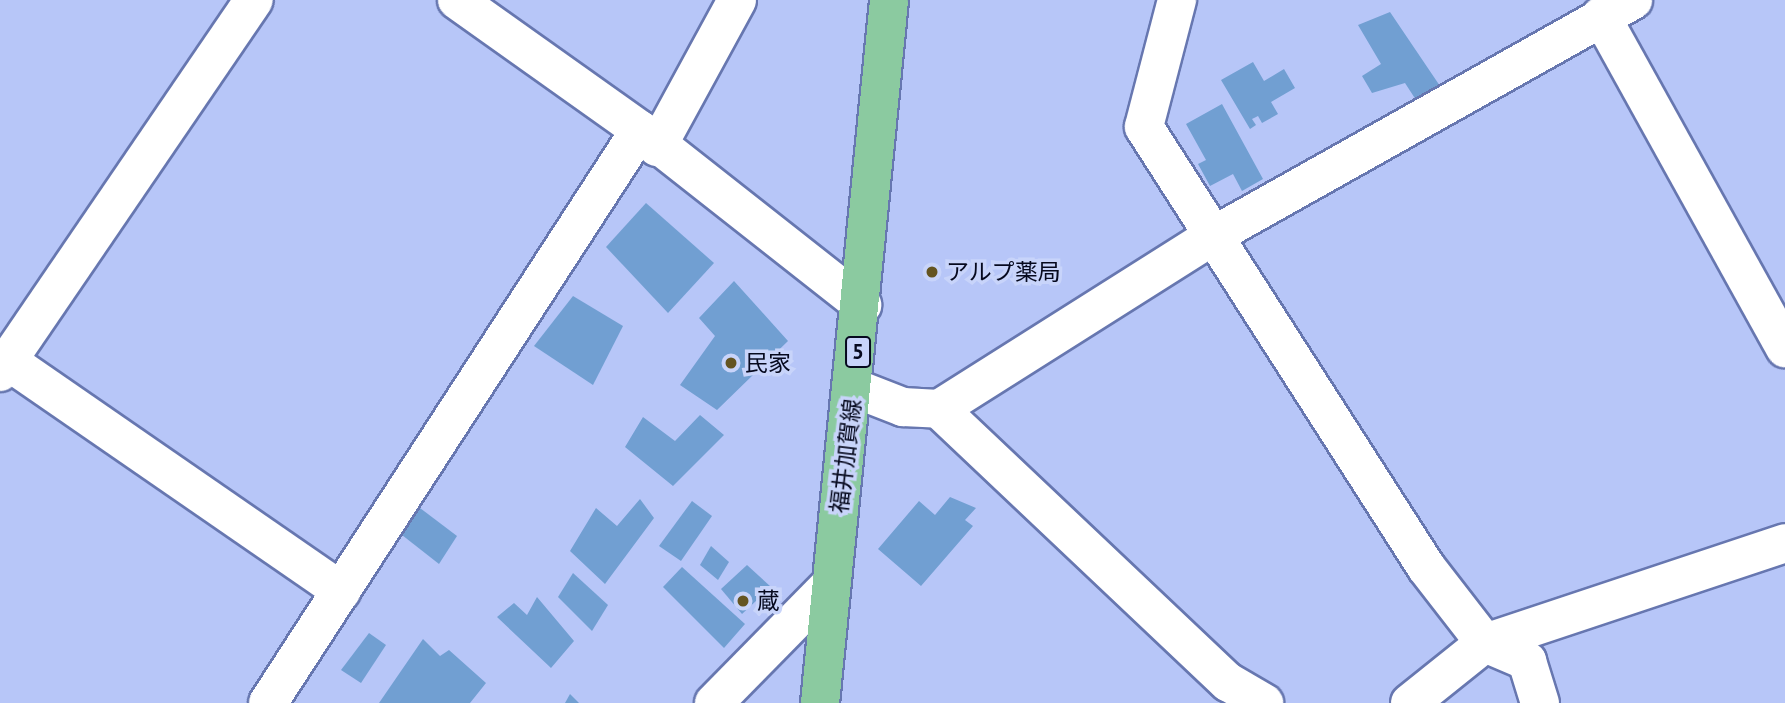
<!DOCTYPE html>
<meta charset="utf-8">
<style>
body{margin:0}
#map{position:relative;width:1785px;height:703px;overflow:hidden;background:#b7c6f8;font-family:"PT Sans","Noto Sans JP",sans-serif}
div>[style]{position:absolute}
.building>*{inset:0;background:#719fd2}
.roads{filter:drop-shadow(2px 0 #6777b0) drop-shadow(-2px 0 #6777b0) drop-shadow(0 2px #6777b0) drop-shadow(0 -2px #6777b0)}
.minor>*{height:38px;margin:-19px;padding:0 19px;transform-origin:19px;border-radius:19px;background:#fff}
.major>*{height:38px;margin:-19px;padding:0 19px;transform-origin:19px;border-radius:19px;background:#8bcaa0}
.dots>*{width:19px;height:19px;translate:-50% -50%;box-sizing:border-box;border:4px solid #c8d4fa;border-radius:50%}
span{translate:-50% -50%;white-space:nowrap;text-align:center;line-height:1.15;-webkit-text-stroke:7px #c8d4fa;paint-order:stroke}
.shield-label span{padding:2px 5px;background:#c8d4fa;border:2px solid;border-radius:5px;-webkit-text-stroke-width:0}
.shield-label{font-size:21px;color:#06091e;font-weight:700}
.poi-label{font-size:23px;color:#06091e}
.left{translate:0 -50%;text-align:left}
.street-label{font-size:23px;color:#06091e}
</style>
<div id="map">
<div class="building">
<div style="clip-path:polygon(1390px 12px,1440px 86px,1416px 100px,1405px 83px,1372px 93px,1362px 76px,1381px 64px,1358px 25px)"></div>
<div style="clip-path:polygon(1253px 62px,1264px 81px,1284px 69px,1295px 88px,1271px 102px,1278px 114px,1262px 123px,1258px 116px,1252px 119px,1256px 125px,1250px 129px,1221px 80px)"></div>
<div style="clip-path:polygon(1222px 104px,1263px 179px,1242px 191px,1233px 174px,1210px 186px,1198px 164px,1206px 160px,1186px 124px)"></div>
<div style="clip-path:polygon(646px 203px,714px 263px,668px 313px,606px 247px)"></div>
<div style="clip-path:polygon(734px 281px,788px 341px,717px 410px,680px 385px,715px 336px,699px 318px)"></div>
<div style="clip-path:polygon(573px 296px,623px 326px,593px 385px,534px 346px)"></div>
<div style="clip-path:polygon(700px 415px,724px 435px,673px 486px,625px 447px,643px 417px,675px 441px)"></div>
<div style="clip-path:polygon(950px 497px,976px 508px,965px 520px,973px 526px,921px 586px,878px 549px,919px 501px,935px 515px)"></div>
<div style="clip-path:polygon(640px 499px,654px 518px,605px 584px,570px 551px,596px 508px,617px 526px)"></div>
<div style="clip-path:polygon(692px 501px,712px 516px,681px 561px,659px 546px)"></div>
<div style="clip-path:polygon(420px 508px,457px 536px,439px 564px,402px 535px)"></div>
<div style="clip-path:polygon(711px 546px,729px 562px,718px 580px,700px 565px)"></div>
<div style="clip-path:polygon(747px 565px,771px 587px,742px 614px,721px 589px)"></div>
<div style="clip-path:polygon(682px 567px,745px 624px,724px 648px,663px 587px)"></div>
<div style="clip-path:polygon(573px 573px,608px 605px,592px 631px,558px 597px)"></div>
<div style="clip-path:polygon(537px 597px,574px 641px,551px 668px,497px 617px,514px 603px,527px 615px)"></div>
<div style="clip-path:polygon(369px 633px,386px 645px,361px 683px,341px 670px)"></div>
<div style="clip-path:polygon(423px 639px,440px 656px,449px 650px,486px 683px,470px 703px,379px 703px)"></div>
<div style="clip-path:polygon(570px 694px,579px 703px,565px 703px)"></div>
</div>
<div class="roads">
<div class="minor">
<div style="left:457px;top:0;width:224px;rotate:35.4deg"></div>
<div style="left:640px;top:130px;width:283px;rotate:38.2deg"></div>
<div style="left:1177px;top:0;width:131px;rotate:104.6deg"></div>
<div style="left:1144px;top:127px;width:523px;rotate:57.34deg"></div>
<div style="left:1426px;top:567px;width:96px;rotate:52.2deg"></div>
<div style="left:1485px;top:643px;width:46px;rotate:23.2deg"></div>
<div style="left:1527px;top:661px;width:44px;rotate:72.8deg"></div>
<div style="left:1601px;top:16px;width:380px;rotate:61deg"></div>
<div style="left:657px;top:147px;width:167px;rotate:-61.4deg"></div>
<div style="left:8px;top:361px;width:405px;rotate:34.6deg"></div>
<div style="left:0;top:372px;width:450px;rotate:-55.7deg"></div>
<div style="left:854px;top:388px;width:53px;rotate:21.2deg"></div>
<div style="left:903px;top:407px;width:36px;rotate:3deg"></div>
<div style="left:939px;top:409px;width:322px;rotate:-32.3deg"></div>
<div style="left:1211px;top:237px;width:484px;rotate:-29.3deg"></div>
<div style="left:939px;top:409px;width:398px;rotate:43.4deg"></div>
<div style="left:1228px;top:682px;width:42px;rotate:30.3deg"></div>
<div style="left:268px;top:703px;width:683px;rotate:-57.01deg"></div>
<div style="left:714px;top:703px;width:164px;rotate:-45.5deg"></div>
<div style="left:1410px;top:703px;width:96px;rotate:-38.7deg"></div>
<div style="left:1485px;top:643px;width:316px;rotate:-18.4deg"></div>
</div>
<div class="major">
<div style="left:820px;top:703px;width:706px;rotate:-84.39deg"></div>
</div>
</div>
<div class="dots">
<div style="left:932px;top:272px;background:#645421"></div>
<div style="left:731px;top:363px;background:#645421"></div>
<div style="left:743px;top:601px;background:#645421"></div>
</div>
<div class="shield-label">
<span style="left:858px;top:352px">5</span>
</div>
<div class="poi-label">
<span class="left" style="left:946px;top:272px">アルプ薬局</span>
<span class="left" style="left:745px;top:363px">民家</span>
<span class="left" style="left:757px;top:601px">蔵</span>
</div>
<div class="street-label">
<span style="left:846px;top:456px;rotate:-83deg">福井加賀線</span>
</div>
</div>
